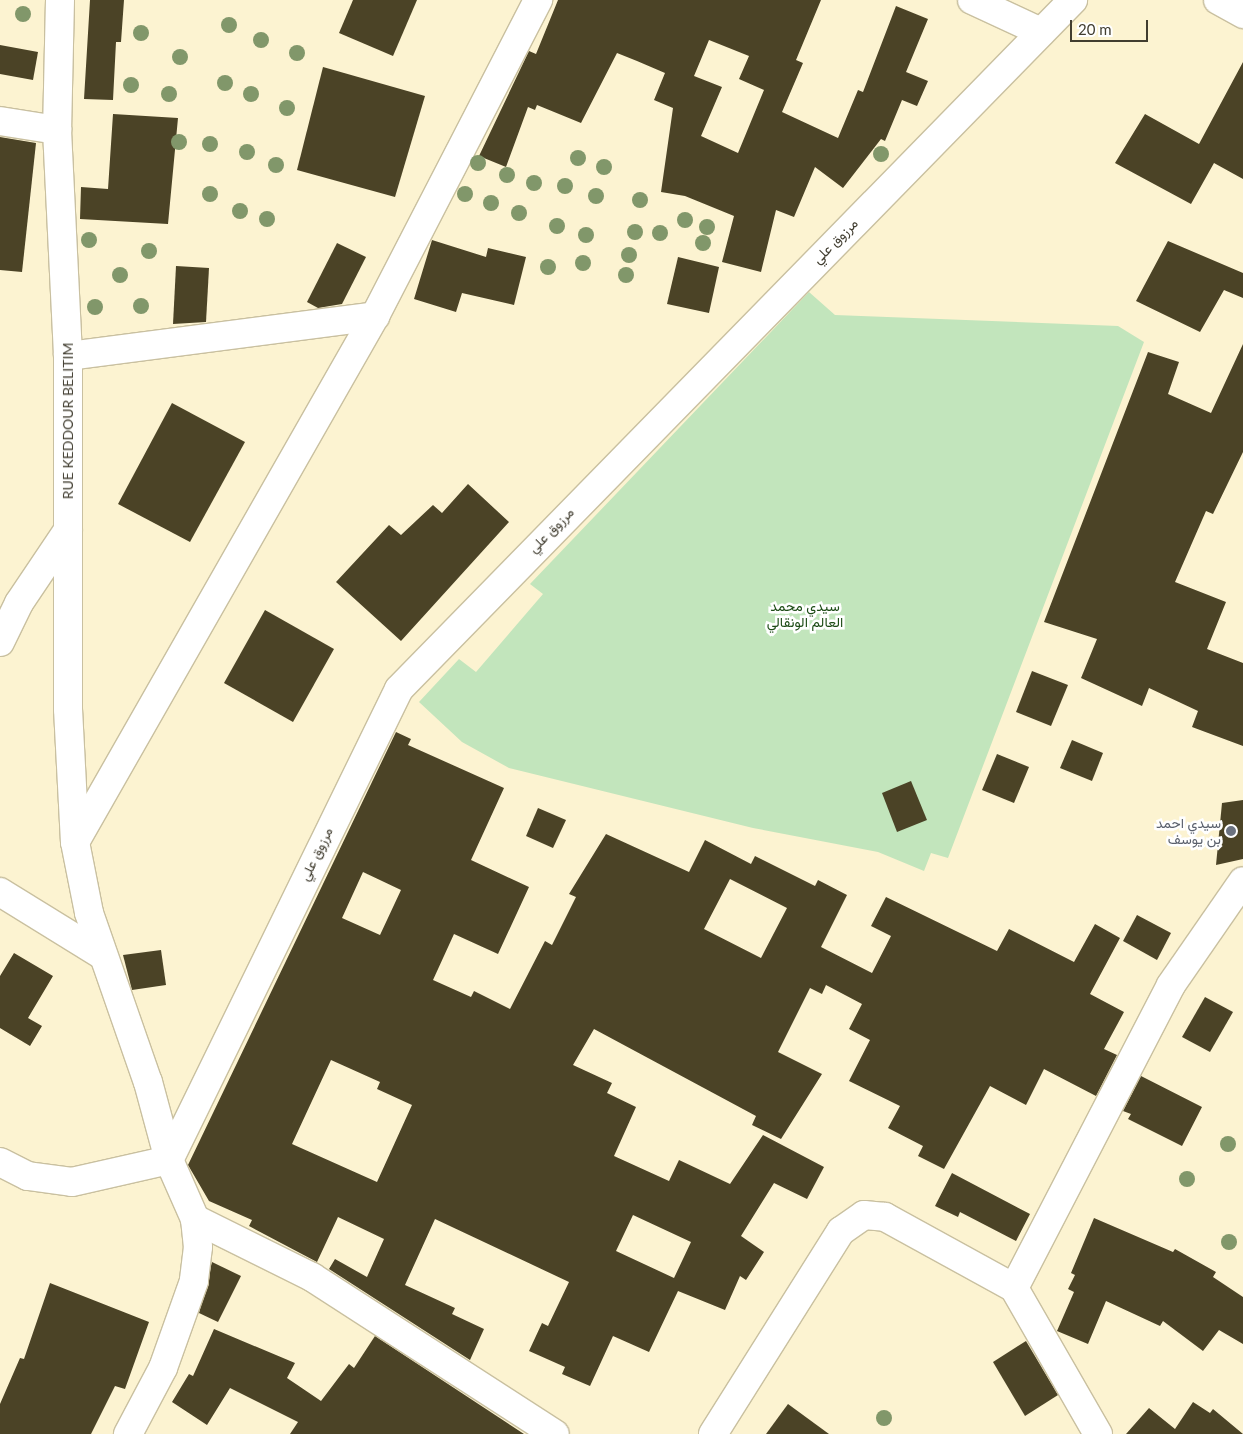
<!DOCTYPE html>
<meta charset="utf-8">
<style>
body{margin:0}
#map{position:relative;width:1243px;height:1434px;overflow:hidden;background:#fcf3d1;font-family:Lato,Vazirmatn,sans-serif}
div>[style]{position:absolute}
.green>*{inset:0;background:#c2e5bc}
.building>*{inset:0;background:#4b4326}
.roads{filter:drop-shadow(1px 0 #c9c0a0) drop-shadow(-1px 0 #c9c0a0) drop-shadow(0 1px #c9c0a0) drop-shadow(0 -1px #c9c0a0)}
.street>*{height:28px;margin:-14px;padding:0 14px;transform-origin:14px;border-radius:14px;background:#fff}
.trees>*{width:16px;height:16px;margin:-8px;border-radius:50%;background:#81976a}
.dots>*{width:14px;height:14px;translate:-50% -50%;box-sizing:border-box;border:2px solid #fff;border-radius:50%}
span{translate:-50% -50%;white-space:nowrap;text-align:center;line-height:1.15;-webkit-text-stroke:5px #fff;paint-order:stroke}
.street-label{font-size:14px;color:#413d30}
.park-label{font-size:14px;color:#1d4c16}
.worship-label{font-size:14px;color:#5b616d}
.right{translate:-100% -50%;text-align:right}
.scale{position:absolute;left:1070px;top:20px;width:78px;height:22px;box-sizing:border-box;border:2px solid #413d30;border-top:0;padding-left:6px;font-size:15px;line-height:18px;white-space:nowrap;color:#413d30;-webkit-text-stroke:4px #fff;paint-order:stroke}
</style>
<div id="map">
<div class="green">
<div style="clip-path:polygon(809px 292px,835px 315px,1118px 326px,1144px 342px,948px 858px,931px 853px,924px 871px,878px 852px,753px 828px,509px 768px,462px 742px,419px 702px,459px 659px,476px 672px,543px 594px,530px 584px)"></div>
</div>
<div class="building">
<div style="clip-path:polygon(90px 0,124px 0,121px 42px,116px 42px,113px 100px,84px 99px)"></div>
<div style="clip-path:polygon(353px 0,417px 0,393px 56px,339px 33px)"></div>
<div style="clip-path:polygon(evenodd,558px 0,821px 0,796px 60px,803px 63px,782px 112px,838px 138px,858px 90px,863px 92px,896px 6px,928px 19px,906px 72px,928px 81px,917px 106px,902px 100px,885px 141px,881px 139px,843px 188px,815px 167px,794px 217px,776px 210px,761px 272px,722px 262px,734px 216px,685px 196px,661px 192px,673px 108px,654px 100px,665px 73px,637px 61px,617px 53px,581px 123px,537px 105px,535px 110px,528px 107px,506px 167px,479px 156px,529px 51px,536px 54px,558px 0,709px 40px,749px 56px,739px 79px,764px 90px,738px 153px,701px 136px,722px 87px,694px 76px,709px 40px)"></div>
<div style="clip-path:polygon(0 45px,38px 52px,33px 80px,0 74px)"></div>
<div style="clip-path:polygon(1243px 62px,1243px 179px,1214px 163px,1191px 204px,1115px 163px,1145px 114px,1199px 144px)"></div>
<div style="clip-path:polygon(323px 67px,425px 96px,395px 197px,297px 170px)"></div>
<div style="clip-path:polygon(113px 114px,178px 118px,168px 224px,80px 219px,81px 187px,108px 189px)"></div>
<div style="clip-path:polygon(0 137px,36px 143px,22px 272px,0 270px)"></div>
<div style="clip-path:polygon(432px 240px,486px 257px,488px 248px,526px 257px,514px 305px,462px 293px,456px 312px,414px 299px)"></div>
<div style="clip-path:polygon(1168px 241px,1243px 273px,1243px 298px,1224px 290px,1200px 332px,1136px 301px)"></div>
<div style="clip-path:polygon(337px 243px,366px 257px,342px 304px,318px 308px,307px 302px)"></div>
<div style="clip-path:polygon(678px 257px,719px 267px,709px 313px,667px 304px)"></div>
<div style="clip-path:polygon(176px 266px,209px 268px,206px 322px,173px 324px)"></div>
<div style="clip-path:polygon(1243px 344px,1243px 452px,1213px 514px,1206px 511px,1175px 582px,1226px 602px,1207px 649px,1243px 663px,1243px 746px,1192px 727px,1198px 711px,1149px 688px,1142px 706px,1081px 678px,1097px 639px,1044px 622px,1148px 352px,1179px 362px,1168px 394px,1211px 413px)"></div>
<div style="clip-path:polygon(172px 403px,245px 442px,190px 542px,118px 504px)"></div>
<div style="clip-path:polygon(468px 484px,509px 522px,401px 641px,336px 582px,389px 525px,401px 535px,433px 505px,442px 513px)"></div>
<div style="clip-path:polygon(265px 610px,334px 649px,293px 722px,224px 683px)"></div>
<div style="clip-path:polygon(1032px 671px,1068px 685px,1051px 726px,1016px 712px)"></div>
<div style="clip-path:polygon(evenodd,396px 732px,411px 739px,408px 745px,504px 788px,471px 860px,529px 887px,498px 954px,454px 934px,433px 980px,471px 997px,474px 991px,510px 1009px,545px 941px,552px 945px,576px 897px,569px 894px,606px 834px,689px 872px,705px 840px,751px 864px,755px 856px,815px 886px,818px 880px,847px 895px,821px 947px,872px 973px,891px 936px,871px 926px,886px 897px,997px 951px,1009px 929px,1074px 962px,1095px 924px,1120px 938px,1090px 994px,1124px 1012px,1104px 1049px,1117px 1055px,1096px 1096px,1044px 1069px,1026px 1105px,990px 1086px,944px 1169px,918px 1156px,923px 1146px,888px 1128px,900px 1106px,849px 1081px,870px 1040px,849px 1029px,862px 1004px,826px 985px,822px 994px,810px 988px,778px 1052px,822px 1074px,781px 1139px,752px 1125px,756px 1116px,594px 1029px,573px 1065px,612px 1083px,607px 1093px,636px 1107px,614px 1156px,669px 1181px,679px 1160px,730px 1184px,763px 1135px,824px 1167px,807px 1199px,774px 1183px,741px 1236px,764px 1252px,746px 1280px,740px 1276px,725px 1310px,678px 1291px,649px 1352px,613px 1336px,590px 1386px,562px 1374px,565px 1367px,529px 1351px,542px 1323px,548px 1326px,569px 1282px,435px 1219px,405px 1285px,455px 1308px,452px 1314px,484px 1329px,470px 1360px,329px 1269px,335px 1259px,367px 1277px,384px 1239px,338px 1217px,317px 1262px,249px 1226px,252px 1220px,209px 1201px,188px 1165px,396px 732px,363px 872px,401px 890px,380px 935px,342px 918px,363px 872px,396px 732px,730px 879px,787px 908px,761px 958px,704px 929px,730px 879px,396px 732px,331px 1060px,380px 1082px,377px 1089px,412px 1105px,377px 1182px,292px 1144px,331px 1060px,396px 732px,633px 1215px,691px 1242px,674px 1278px,616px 1251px,633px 1215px)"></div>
<div style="clip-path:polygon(1072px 740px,1103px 753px,1092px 781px,1060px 768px)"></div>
<div style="clip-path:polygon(997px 754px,1029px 767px,1014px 803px,982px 790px)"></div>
<div style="clip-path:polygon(911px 781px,927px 820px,897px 832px,882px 793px)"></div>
<div style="clip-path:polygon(1243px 800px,1243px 859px,1216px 865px,1222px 803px)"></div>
<div style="clip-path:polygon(538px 808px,566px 820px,553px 848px,526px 836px)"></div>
<div style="clip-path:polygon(1137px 915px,1171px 933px,1157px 960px,1123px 941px)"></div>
<div style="clip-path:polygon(161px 950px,166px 985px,132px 990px,123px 955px)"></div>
<div style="clip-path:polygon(14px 953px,53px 976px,28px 1018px,42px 1026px,30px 1046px,0 1028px,0 976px)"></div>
<div style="clip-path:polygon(1205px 997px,1233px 1012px,1210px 1052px,1182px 1037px)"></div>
<div style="clip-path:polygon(1141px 1076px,1202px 1107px,1182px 1146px,1128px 1119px,1131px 1114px,1123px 1111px)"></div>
<div style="clip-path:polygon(952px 1173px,1030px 1214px,1016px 1241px,960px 1212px,958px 1217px,935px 1206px)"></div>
<div style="clip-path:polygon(1094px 1218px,1173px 1252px,1175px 1249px,1216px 1272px,1213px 1277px,1243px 1297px,1243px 1344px,1219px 1330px,1203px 1351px,1163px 1321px,1160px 1326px,1106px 1301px,1088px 1344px,1057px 1331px,1074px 1292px,1068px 1289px,1075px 1275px,1071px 1273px)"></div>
<div style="clip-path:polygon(212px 1262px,241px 1276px,218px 1322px,199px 1313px)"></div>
<div style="clip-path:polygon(50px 1283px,149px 1322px,125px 1389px,115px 1386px,91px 1434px,0 1434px,0 1404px,20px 1358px,24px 1359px)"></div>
<div style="clip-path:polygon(214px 1329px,295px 1363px,287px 1378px,321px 1401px,349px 1364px,354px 1368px,375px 1336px,524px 1434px,290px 1434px,298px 1422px,230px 1388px,207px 1425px,172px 1402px,189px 1374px,193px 1376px)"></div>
<div style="clip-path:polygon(1026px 1341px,1058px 1395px,1025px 1416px,993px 1362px)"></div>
<div style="clip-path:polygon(1193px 1402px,1210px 1413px,1213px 1409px,1243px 1434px,1126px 1434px,1149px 1408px,1175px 1429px)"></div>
<div style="clip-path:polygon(788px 1404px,829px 1434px,766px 1434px)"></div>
</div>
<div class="roads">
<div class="street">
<div style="left:60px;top:0;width:130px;rotate:91.3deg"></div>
<div style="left:57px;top:130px;width:226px;rotate:87.2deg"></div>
<div style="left:68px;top:356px;width:353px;rotate:90deg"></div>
<div style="left:68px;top:709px;width:133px;rotate:87deg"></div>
<div style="left:75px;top:842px;width:72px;rotate:78.8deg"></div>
<div style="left:89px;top:913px;width:179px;rotate:70.8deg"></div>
<div style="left:148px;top:1082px;width:81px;rotate:74.9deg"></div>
<div style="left:169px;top:1160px;width:64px;rotate:66.2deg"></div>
<div style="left:195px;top:1219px;width:28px;rotate:84deg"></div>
<div style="left:198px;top:1247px;width:34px;rotate:97deg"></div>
<div style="left:194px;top:1281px;width:92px;rotate:109.6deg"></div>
<div style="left:163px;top:1368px;width:75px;rotate:117.9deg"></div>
<div style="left:972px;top:0;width:76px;rotate:24.9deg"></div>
<div style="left:1218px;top:0;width:29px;rotate:29deg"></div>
<div style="left:0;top:121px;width:58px;rotate:9deg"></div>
<div style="left:68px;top:356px;width:310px;rotate:-7.4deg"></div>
<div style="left:0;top:642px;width:43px;rotate:-64deg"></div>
<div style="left:19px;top:603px;width:88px;rotate:-56.1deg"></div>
<div style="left:75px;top:842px;width:606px;rotate:-60.3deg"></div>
<div style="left:375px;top:316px;width:356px;rotate:-62.7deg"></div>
<div style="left:0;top:892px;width:120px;rotate:31.7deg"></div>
<div style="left:169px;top:1160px;width:524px;rotate:-63.97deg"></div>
<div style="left:399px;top:689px;width:964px;rotate:-45.63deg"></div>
<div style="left:0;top:1162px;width:31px;rotate:27deg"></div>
<div style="left:28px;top:1176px;width:44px;rotate:7.8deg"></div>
<div style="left:72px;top:1182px;width:99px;rotate:-12.8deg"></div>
<div style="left:195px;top:1219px;width:131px;rotate:26.4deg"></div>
<div style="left:312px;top:1277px;width:289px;rotate:32.9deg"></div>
<div style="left:713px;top:1434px;width:240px;rotate:-57.8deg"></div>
<div style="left:841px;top:1231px;width:28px;rotate:-35deg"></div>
<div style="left:864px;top:1215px;width:21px;rotate:5deg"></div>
<div style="left:885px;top:1217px;width:147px;rotate:28.8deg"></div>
<div style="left:1098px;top:1434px;width:168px;rotate:-119.9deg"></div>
<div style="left:1014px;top:1288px;width:341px;rotate:-62.6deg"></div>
<div style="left:1171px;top:985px;width:126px;rotate:-55.3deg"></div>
</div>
</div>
<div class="trees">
<div style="left:23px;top:14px"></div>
<div style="left:229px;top:25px"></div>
<div style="left:141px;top:33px"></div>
<div style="left:261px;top:40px"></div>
<div style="left:297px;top:53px"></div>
<div style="left:180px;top:57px"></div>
<div style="left:225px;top:83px"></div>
<div style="left:131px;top:85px"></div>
<div style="left:169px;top:94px"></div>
<div style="left:251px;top:94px"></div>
<div style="left:287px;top:108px"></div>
<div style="left:179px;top:142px"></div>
<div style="left:210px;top:144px"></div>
<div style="left:247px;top:152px"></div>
<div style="left:881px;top:154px"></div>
<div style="left:578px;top:158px"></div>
<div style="left:478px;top:163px"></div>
<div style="left:276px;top:165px"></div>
<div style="left:604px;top:167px"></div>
<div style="left:507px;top:175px"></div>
<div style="left:534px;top:183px"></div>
<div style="left:565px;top:186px"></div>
<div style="left:210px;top:194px"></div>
<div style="left:465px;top:194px"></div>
<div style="left:596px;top:196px"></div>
<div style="left:640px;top:200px"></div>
<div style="left:491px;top:203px"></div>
<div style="left:240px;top:211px"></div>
<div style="left:519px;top:213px"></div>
<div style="left:267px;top:219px"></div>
<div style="left:685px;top:220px"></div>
<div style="left:557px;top:226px"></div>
<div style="left:707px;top:227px"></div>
<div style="left:635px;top:232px"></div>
<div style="left:660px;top:233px"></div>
<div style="left:586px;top:235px"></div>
<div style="left:89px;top:240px"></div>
<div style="left:703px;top:243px"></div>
<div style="left:149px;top:251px"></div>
<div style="left:629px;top:255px"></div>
<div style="left:583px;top:263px"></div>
<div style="left:548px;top:267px"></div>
<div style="left:120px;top:275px"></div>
<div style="left:626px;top:275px"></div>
<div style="left:141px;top:306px"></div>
<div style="left:95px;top:307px"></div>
<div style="left:1228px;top:1144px"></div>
<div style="left:1187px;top:1179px"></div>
<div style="left:1229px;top:1242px"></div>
<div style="left:884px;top:1418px"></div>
</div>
<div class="dots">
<div style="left:1231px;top:831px;background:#6b7280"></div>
</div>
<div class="street-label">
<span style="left:835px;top:241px;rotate:-45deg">مرزوق علي</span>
<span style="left:68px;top:421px;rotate:-90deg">RUE KEDDOUR BELITIM</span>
<span style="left:551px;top:530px;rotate:-45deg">مرزوق علي</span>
<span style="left:316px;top:854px;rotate:-64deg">مرزوق علي</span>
</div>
<div class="park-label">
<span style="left:805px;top:614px">سيدي محمد<br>العالم الونقالي</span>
</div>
<div class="worship-label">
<span class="right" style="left:1221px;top:831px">سيدي احمد<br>بن يوسف</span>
</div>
<div class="scale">20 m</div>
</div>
